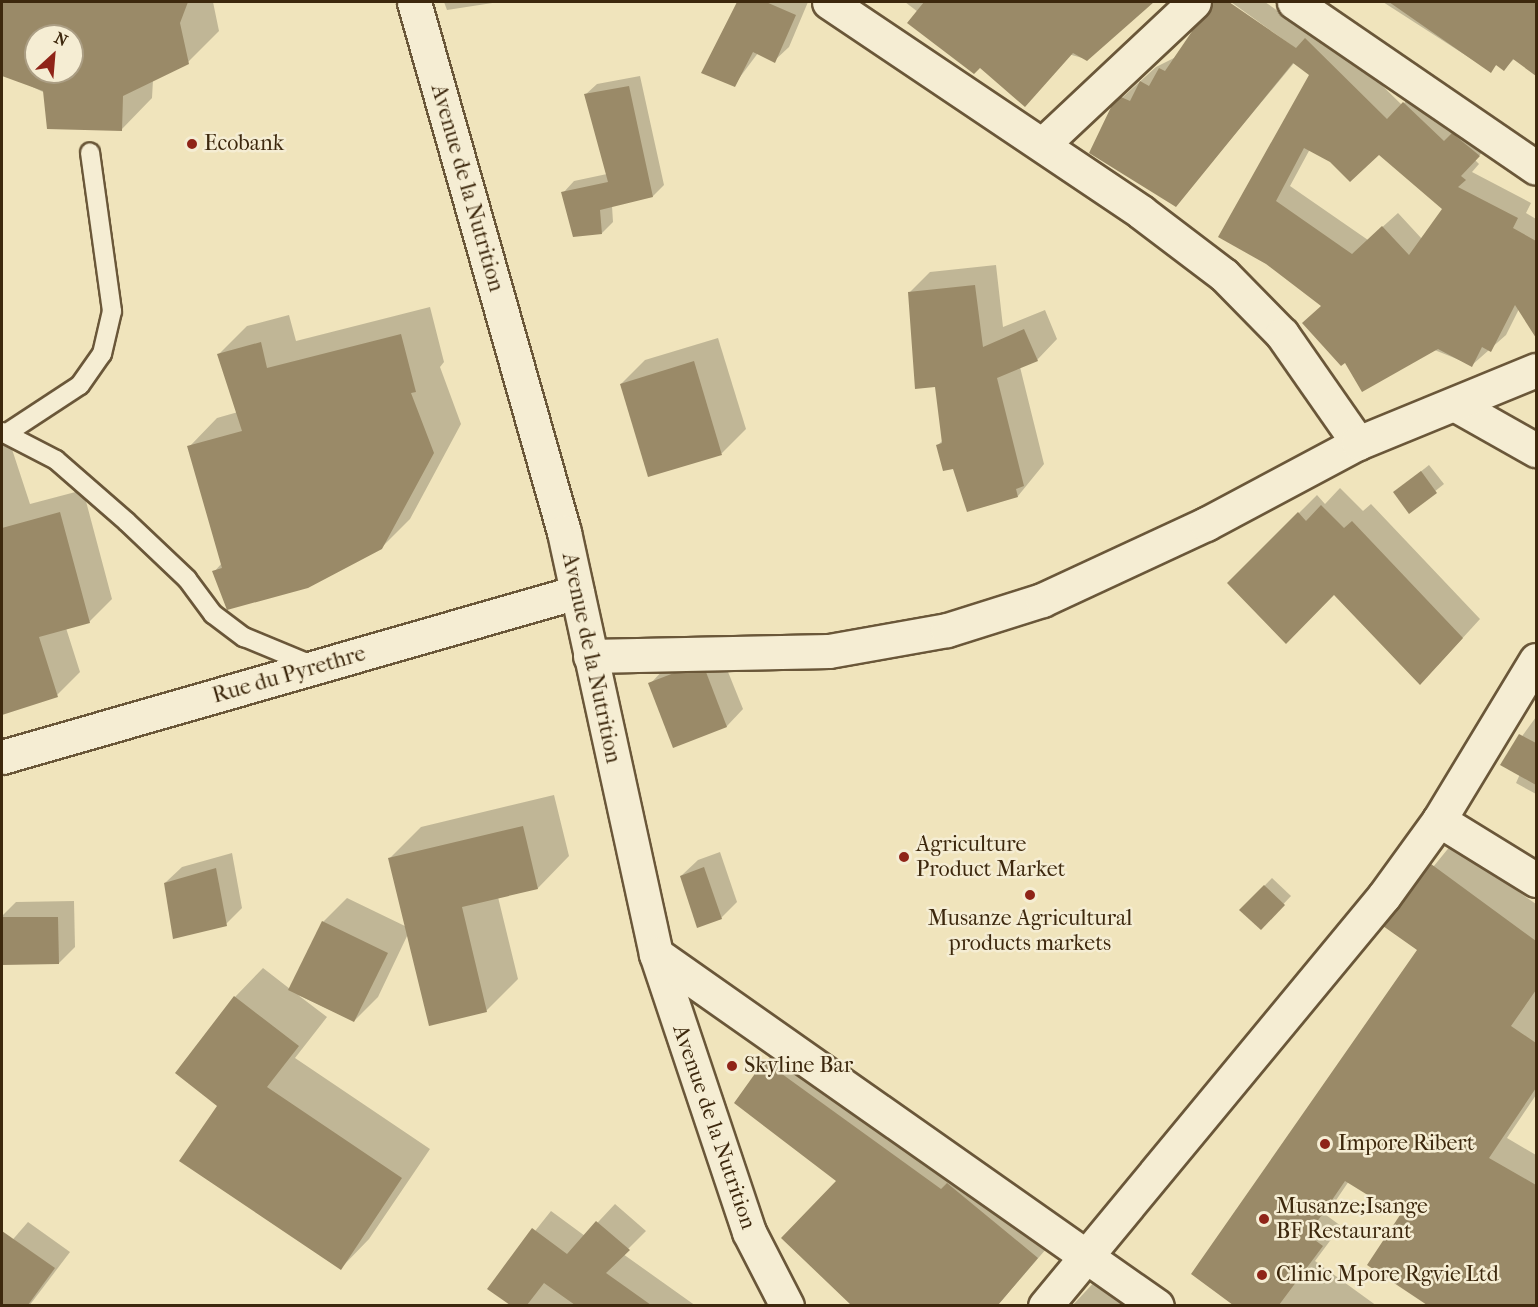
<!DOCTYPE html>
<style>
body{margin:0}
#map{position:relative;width:1538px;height:1307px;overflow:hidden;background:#f0e4bc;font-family:"IM FELL French Canon",serif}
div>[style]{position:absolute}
.shadow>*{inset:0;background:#0003}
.building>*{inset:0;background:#9a8a68}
.roads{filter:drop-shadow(2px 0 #6a5739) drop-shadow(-2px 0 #6a5739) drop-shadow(0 2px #6a5739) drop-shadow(0 -2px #6a5739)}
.lane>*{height:18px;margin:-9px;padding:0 9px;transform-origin:9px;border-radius:9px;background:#f5edd3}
.street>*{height:33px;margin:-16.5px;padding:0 16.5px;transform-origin:16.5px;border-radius:16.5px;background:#f5edd3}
.dots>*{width:16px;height:16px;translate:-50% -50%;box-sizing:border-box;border:3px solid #f5edd3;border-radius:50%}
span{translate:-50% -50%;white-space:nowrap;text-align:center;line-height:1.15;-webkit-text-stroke:5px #f5edd3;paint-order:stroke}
.poi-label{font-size:22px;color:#3d280d}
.left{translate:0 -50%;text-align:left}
.street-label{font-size:22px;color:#3d280d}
.frame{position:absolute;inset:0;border:3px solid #3d280d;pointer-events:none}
.north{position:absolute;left:24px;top:24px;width:60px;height:60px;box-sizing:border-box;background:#f5edd3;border:2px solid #ab9e84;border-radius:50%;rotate:26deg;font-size:16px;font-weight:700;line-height:24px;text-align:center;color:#3d280d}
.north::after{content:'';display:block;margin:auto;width:21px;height:27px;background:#8f2418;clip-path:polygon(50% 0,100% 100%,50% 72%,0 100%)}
</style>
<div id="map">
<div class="shadow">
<div style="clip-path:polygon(evenodd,2px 2px,213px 2px,219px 31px,188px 62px,153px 80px,152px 98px,121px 130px,2px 72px,2px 2px,36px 36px,72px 36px,72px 72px,36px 72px,36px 36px)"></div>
<div style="clip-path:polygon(444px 2px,499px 2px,447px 10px)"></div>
<div style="clip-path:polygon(739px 2px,808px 2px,789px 47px,774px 61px,758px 53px,734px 85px,703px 72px)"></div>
<div style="clip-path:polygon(905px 2px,1152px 2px,1086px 59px,918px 12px)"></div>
<div style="clip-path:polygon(evenodd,1215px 2px,1226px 2px,1302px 53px,1231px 2px,1265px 2px,1311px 34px,1320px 25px,1402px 105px,1419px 89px,1494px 140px,1475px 160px,1479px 164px,1472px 172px,1531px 203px,1526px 213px,1536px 219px,1536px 336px,1519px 309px,1506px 335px,1472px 365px,1322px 305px,1267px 263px,1220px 237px,1311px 74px,1294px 63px,1176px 205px,1114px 105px,1156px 67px,1178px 56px,1215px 2px,1310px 149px,1331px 161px,1379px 153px,1444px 209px,1422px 239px,1398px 213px,1368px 240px,1290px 186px,1310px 149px)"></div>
<div style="clip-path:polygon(1383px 2px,1536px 2px,1536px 74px,1515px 58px,1504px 69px,1497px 64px,1490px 71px)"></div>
<div style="clip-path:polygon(640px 76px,664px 185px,653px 196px,612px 206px,613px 222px,602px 233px,563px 193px,574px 181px,607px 174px,585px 95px,597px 84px)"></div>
<div style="clip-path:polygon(996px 265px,1003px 327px,1045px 310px,1057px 339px,1037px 360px,1020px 367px,1044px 464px,1018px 496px,954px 467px,937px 446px,943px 440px,936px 385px,909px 293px,930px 272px)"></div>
<div style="clip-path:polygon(430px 307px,444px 362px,440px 367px,461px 424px,410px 519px,381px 548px,227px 609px,214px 572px,222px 563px,189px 447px,217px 418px,238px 412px,219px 354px,247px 326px,289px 315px,296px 341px)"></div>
<div style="clip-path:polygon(718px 338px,746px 429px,722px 453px,649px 475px,621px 384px,645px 360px)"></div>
<div style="clip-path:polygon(7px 434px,30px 504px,83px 490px,112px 599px,89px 622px,66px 628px,80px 672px,57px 695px,2px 714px,2px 436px)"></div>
<div style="clip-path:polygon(1429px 465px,1444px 484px,1409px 512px,1395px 492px)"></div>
<div style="clip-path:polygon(1340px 488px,1363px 511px,1371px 504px,1480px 619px,1438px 665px,1334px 593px,1229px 583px,1317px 495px,1325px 504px)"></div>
<div style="clip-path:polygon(722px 657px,743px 709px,727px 726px,674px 746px,650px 684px,666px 667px)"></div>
<div style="clip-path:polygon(1536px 717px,1536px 794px,1516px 783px,1520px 774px,1502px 764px)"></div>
<div style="clip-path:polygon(554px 795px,569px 856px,538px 888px,498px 897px,518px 979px,486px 1011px,408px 934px,378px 997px,354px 1021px,298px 995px,327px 1017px,295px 1058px,430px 1149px,369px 1239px,341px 1268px,219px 1105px,235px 997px,263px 968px,290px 989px,323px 922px,347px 898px,407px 927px,390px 858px,421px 827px)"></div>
<div style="clip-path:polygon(1451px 845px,1536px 904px,1536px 1095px,1507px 1138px,1536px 1155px,1536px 1306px,1430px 1306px,1369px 1264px,1403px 1215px,1349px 1181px,1326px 1215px,1341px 1226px,1315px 1261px,1377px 1306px,1235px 1306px,1193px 1273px,1419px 950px,1385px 926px)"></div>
<div style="clip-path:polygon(720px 852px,737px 902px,721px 918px,681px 876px,698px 860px)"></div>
<div style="clip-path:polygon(232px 853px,242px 908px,226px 924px,165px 883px,182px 867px)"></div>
<div style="clip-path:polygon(1272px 878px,1291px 896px,1261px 928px,1241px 910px)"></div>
<div style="clip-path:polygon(74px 901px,75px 947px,59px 963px,2px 964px,2px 916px,16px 902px)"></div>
<div style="clip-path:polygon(788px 1040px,1059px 1234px,997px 1306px,853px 1306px,783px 1238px,838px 1181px,765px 1062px)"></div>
<div style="clip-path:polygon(615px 1204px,646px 1231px,623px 1254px,696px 1306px,512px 1306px,489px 1289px,551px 1211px,585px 1236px)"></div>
<div style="clip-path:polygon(28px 1222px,70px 1252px,29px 1306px,10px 1306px,2px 1300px,2px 1252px)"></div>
<div style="clip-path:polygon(1111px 1264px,1166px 1306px,1072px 1306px)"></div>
</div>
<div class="building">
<div style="clip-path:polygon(evenodd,2px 2px,188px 2px,180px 23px,189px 64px,123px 96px,122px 131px,47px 129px,43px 91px,2px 76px,2px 2px,36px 36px,72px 36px,72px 72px,36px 72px,36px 36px)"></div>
<div style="clip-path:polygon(737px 2px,766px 2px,796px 15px,775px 63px,753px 52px,735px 87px,701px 73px)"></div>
<div style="clip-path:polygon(924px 2px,1154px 2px,1087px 61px,1073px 53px,1025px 107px,980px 68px,974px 74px,907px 23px)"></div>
<div style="clip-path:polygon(evenodd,1212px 2px,1229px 2px,1296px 48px,1305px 38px,1387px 119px,1403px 102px,1444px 141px,1452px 133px,1480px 156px,1461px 176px,1466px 180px,1458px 187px,1518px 218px,1513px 228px,1536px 241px,1536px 338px,1515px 305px,1491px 352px,1482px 347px,1472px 367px,1438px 349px,1362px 392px,1345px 363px,1341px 366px,1302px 323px,1321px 306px,1266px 264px,1218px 237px,1309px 75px,1293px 63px,1176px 207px,1089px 153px,1112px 105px,1121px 97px,1130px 101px,1140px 81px,1149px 86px,1159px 68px,1165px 71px,1212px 2px,1304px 148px,1330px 162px,1350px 182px,1379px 155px,1442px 209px,1409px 255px,1382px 226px,1352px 254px,1276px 201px,1304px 148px)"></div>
<div style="clip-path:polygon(1389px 2px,1536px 2px,1536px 76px,1513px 59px,1504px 71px,1496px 65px,1491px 73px)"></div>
<div style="clip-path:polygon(629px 86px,653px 197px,600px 210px,602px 234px,573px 237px,561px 192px,608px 182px,584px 94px)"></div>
<div style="clip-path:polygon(975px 285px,983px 347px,1024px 329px,1038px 361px,997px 378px,1024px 486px,1016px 489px,1018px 497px,967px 512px,953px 469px,943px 471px,936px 445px,942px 443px,935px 387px,915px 389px,908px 292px)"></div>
<div style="clip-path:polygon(401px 334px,416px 392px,411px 393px,434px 453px,382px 549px,308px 588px,227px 610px,212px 571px,222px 568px,187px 446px,242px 431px,217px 354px,261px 342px,267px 368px)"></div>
<div style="clip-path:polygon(694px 361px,722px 455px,648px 477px,620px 384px)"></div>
<div style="clip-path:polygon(1421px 471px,1437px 493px,1409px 514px,1393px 492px)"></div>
<div style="clip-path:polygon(1321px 505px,1344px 528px,1352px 521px,1463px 638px,1420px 685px,1334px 595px,1286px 644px,1227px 583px,1298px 512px,1306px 521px)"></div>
<div style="clip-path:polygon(60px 512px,90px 623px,39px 637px,58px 697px,2px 715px,2px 528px)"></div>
<div style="clip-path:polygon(706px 672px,727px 727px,673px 748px,648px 683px,674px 673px)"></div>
<div style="clip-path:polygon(1519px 734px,1536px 743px,1536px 785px,1500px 765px)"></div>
<div style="clip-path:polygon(523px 826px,538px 889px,462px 907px,487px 1012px,429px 1026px,388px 858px)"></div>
<div style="clip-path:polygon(1431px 864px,1536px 941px,1536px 990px,1511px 1026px,1536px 1043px,1536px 1088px,1489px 1158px,1536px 1185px,1536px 1305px,1427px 1305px,1367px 1265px,1400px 1215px,1345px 1181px,1308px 1235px,1323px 1246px,1279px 1305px,1233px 1305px,1191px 1274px,1417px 950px,1383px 926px)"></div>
<div style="clip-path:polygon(704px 867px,722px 919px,697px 928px,680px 876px)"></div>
<div style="clip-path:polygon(216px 868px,227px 926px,173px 939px,164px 883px)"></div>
<div style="clip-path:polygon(1264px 885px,1285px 905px,1261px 930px,1239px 910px)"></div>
<div style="clip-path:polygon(2px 917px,58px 917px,59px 964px,2px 965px)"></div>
<div style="clip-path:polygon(322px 921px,388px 953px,354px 1022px,288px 990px)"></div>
<div style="clip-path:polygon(234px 996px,299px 1046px,267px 1087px,402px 1178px,341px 1270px,179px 1161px,217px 1106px,175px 1073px)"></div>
<div style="clip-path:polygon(764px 1061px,941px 1189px,947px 1183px,1038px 1258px,998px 1305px,851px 1305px,781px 1238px,836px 1181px,734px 1103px)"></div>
<div style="clip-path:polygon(596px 1221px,630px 1250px,606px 1273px,651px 1305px,575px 1305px,544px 1283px,527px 1305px,510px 1305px,487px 1289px,532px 1228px,567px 1254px)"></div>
<div style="clip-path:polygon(2px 1231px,55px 1268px,28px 1305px,2px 1305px)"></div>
</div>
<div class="roads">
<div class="lane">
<div style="left:2px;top:432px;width:61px;rotate:27.4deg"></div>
<div style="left:56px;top:460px;width:94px;rotate:41.1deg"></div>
<div style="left:127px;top:522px;width:83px;rotate:43.5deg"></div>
<div style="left:187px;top:579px;width:44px;rotate:53.4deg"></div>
<div style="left:213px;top:614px;width:39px;rotate:37deg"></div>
<div style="left:244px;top:637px;width:76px;rotate:22.5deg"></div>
<div style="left:7px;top:433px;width:87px;rotate:-33.3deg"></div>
<div style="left:80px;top:385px;width:38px;rotate:-55deg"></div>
<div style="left:102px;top:354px;width:44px;rotate:-76.9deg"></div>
<div style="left:112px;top:311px;width:160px;rotate:-97.9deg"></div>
</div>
<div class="street">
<div style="left:414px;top:2px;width:551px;rotate:74.2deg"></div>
<div style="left:564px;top:532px;width:432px;rotate:77.7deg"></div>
<div style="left:656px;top:954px;width:293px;rotate:71.5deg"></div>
<div style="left:749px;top:1232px;width:83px;rotate:62.8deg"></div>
<div style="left:829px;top:2px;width:376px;rotate:33.9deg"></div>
<div style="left:1141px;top:212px;width:104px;rotate:37.2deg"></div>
<div style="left:1224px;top:275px;width:83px;rotate:45.5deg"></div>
<div style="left:1282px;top:334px;width:133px;rotate:55.1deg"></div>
<div style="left:1294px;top:2px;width:293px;rotate:34.4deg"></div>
<div style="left:1043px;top:144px;width:207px;rotate:-43.2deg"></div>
<div style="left:1456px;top:405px;width:92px;rotate:29.4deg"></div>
<div style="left:590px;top:656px;width:239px;rotate:-1.2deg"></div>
<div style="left:829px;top:651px;width:120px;rotate:-10.1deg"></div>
<div style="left:947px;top:630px;width:100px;rotate:-17.5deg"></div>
<div style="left:1042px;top:600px;width:181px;rotate:-24.9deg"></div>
<div style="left:1206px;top:524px;width:172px;rotate:-28.1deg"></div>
<div style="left:1358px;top:443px;width:192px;rotate:-22.3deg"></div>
<div style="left:2px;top:757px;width:598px;rotate:-16.01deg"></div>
<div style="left:1439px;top:820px;width:114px;rotate:31.7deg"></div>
<div style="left:656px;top:954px;width:612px;rotate:35.09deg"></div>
<div style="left:1045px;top:1306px;width:532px;rotate:-50.42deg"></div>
<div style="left:1384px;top:896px;width:94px;rotate:-54.1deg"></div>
<div style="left:1439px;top:820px;width:187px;rotate:-58.8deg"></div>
</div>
</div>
<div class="dots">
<div style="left:192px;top:144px;background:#8f2418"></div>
<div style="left:904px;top:857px;background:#8f2418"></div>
<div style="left:1030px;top:895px;background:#8f2418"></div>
<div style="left:732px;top:1066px;background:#8f2418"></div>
<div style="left:1325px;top:1144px;background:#8f2418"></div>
<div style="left:1264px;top:1219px;background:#8f2418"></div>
<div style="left:1262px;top:1275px;background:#8f2418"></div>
</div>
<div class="poi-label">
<span class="left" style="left:204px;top:144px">Ecobank</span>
<span class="left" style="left:916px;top:857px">Agriculture<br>Product Market</span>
<span style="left:1030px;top:931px">Musanze Agricultural<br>products markets</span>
<span class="left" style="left:744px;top:1066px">Skyline Bar</span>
<span class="left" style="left:1338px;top:1144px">Impore Ribert</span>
<span class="left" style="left:1276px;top:1219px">Musanze;Isange<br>BF Restaurant</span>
<span class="left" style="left:1276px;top:1275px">Clinic Mpore Rgvie Ltd</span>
</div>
<div class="street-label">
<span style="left:467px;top:188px;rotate:74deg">Avenue de la Nutrition</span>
<span style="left:591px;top:658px;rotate:78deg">Avenue de la Nutrition</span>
<span style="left:289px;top:675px;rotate:-16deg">Rue du Pyrethre</span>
<span style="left:714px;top:1127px;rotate:71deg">Avenue de la Nutrition</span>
</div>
<div class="frame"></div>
<div class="north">N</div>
</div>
